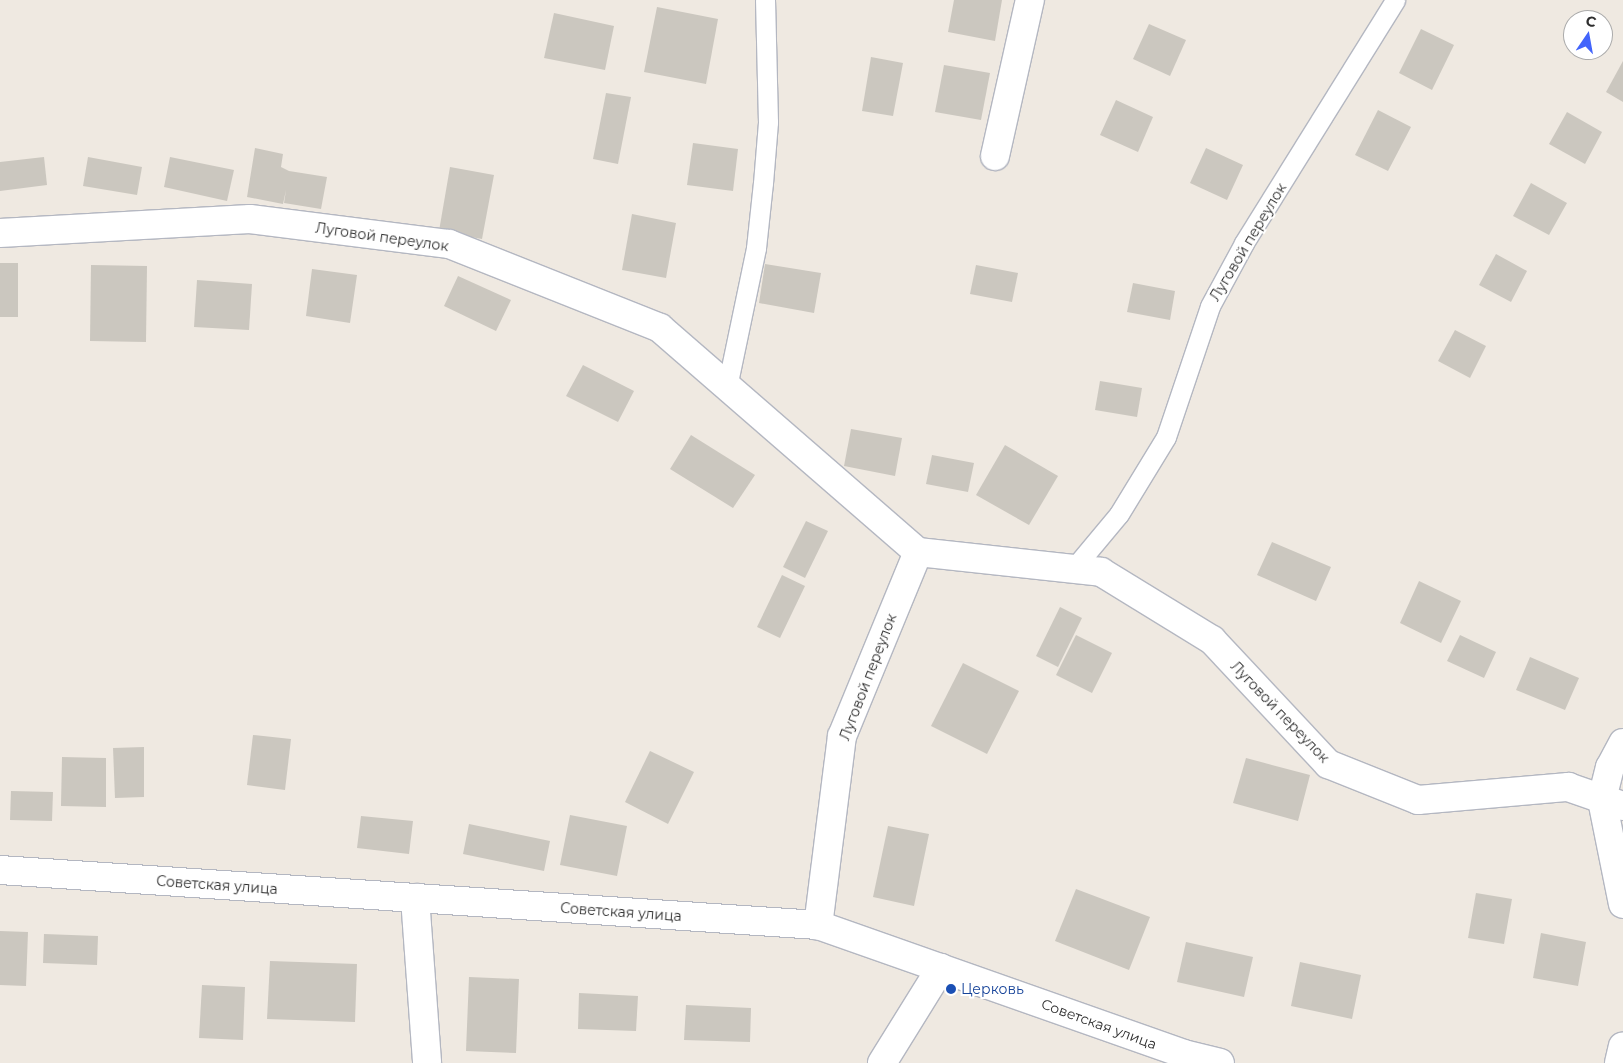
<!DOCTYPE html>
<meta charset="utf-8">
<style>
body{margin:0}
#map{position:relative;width:1623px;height:1063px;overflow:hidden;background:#efe9e1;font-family:Montserrat,sans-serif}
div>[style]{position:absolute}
.building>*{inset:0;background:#cbc7bf}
.roads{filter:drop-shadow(1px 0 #b4b7c1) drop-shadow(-1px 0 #b4b7c1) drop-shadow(0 1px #b4b7c1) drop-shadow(0 -1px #b4b7c1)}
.lane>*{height:19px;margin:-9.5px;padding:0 9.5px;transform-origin:9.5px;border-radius:9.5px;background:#fff}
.street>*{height:28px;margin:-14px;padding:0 14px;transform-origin:14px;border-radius:14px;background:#fff}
.dots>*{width:14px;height:14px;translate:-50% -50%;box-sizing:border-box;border:2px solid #fff;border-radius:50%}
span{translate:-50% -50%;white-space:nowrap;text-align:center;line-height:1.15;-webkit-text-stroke:4px #fff;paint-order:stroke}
.street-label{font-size:14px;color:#2e2e2e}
.transit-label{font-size:14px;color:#164399}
.left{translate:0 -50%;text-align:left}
.north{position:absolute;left:1563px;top:10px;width:50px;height:50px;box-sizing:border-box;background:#fff;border:1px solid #ababab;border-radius:50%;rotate:12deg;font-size:14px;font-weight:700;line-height:20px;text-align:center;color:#2e2e2e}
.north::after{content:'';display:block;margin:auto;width:18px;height:22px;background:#4264fb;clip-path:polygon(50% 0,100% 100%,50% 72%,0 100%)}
</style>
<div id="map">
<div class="building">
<div style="clip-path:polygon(954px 0,1002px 0,995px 41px,948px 32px)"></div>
<div style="clip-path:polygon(657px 7px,718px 19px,706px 84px,644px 72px)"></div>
<div style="clip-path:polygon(554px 13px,614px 26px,605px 70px,544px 58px)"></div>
<div style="clip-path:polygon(1149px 24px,1186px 40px,1170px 76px,1133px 59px)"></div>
<div style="clip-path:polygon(1421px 29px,1454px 45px,1432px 90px,1399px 73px)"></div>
<div style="clip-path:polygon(871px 57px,903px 63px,893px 116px,862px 111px)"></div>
<div style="clip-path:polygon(1623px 61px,1623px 102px,1606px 92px)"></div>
<div style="clip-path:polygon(944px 65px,990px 73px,981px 120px,935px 112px)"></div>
<div style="clip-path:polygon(606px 93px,631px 97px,618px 164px,593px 159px)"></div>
<div style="clip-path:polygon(1116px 100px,1153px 117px,1138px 152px,1100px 135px)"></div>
<div style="clip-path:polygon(1378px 110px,1411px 127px,1388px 171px,1355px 155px)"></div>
<div style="clip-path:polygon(1567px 112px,1602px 132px,1585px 164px,1549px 144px)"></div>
<div style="clip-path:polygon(693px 143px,738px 149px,733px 191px,687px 185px)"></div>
<div style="clip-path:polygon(255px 148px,283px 154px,281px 167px,289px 171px,327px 177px,321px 209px,284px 203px,286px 190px,283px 204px,247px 197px)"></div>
<div style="clip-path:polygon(1206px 148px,1243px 165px,1227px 200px,1190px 183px)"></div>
<div style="clip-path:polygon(44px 157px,47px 185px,0 191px,0 162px)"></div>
<div style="clip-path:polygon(88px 157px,142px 167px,137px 195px,83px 186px)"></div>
<div style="clip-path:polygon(170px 157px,234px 170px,227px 201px,164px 187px)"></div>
<div style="clip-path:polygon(450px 167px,494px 175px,482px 239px,439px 231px)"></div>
<div style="clip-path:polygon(1531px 183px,1567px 203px,1549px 235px,1513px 216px)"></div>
<div style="clip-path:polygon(632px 214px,676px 223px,666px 278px,622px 270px)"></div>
<div style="clip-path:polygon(1496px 254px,1527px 271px,1511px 302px,1479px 285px)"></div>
<div style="clip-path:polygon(0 263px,18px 263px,18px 317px,0 317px)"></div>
<div style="clip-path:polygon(765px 264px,821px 273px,814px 313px,759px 303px)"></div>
<div style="clip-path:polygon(91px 265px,147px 266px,146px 342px,90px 341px)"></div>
<div style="clip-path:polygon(976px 265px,1018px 273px,1012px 302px,970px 294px)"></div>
<div style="clip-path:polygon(312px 269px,357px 275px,350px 323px,306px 316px)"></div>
<div style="clip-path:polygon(458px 276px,511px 300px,496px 331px,444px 306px)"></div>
<div style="clip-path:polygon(197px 280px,252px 284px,249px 330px,194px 327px)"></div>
<div style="clip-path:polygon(1133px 283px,1175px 291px,1170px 320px,1127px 312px)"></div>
<div style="clip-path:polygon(1455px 330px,1486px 346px,1470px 378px,1438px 361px)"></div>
<div style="clip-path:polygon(583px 365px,634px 391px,618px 422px,566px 396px)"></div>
<div style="clip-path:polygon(1100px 381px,1142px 388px,1137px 417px,1095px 410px)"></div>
<div style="clip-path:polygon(851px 429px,902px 438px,895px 476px,844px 466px)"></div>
<div style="clip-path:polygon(691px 435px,755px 475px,733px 508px,670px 469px)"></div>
<div style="clip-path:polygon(1005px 445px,1058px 476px,1029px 525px,976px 495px)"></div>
<div style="clip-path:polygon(932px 455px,974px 463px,968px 492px,926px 484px)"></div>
<div style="clip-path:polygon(806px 521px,828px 531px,805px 578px,783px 567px)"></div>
<div style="clip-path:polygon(1272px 542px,1331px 567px,1316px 601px,1257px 575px)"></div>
<div style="clip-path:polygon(782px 575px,805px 586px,780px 638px,757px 627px)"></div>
<div style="clip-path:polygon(1419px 581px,1461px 601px,1441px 643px,1400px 623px)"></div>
<div style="clip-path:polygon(1060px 607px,1082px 618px,1058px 667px,1036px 656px)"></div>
<div style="clip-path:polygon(1076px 635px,1112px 653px,1092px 693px,1056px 675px)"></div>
<div style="clip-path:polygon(1460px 635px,1496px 652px,1484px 678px,1447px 661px)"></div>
<div style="clip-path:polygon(1530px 657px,1579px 678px,1565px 710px,1516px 690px)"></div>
<div style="clip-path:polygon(963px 663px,1019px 691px,987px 754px,931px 726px)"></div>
<div style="clip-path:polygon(253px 735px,291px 739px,285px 790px,247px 785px)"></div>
<div style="clip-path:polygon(144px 747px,144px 797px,115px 798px,113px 748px)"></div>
<div style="clip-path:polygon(650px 751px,694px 772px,668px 824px,625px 802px)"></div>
<div style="clip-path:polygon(62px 757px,106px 758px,106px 807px,61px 806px)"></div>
<div style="clip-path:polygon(1246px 758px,1310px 775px,1298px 821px,1233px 803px)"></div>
<div style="clip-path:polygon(11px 791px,53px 792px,52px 821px,10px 820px)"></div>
<div style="clip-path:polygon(570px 815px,627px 826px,617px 876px,560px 865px)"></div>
<div style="clip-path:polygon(361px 816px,413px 821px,409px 854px,357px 848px)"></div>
<div style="clip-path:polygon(469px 824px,550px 841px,544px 871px,463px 854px)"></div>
<div style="clip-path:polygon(888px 826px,929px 834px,914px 906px,873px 897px)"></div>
<div style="clip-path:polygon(1076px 889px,1150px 917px,1129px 970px,1055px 941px)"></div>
<div style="clip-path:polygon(1476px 893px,1512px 899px,1504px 944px,1468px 938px)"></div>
<div style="clip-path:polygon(0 931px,28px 932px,26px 986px,0 985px)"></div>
<div style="clip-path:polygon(1541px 933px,1586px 942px,1578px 986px,1533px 978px)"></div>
<div style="clip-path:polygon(44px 934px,98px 936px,97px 965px,43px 963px)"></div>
<div style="clip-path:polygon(1186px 942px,1253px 957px,1244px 997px,1177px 982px)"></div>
<div style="clip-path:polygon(270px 961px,357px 964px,355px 1022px,267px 1019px)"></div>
<div style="clip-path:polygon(1300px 962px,1361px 975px,1352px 1019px,1291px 1006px)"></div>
<div style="clip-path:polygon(469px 977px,519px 979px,516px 1053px,466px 1051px)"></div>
<div style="clip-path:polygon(202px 985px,245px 987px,243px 1040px,199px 1038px)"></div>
<div style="clip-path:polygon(579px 993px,638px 996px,636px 1031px,578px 1029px)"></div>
<div style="clip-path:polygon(686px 1005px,751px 1008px,750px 1042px,684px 1040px)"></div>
</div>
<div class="roads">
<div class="lane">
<div style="left:727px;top:387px;width:142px;rotate:-78.2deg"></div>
<div style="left:756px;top:248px;width:65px;rotate:-83.9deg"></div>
<div style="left:763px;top:183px;width:61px;rotate:-85.3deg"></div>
<div style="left:768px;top:122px;width:122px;rotate:-91.4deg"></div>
<div style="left:1074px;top:568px;width:70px;rotate:-50.2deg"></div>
<div style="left:1119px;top:514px;width:90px;rotate:-58.6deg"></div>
<div style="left:1166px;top:437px;width:138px;rotate:-71.4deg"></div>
<div style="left:1210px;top:306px;width:72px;rotate:-61.6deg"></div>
<div style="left:1244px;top:243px;width:286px;rotate:-58.1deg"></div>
</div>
<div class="street">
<div style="left:995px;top:156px;width:160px;rotate:-77.4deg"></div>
<div style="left:0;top:233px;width:250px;rotate:-3.2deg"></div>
<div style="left:250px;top:219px;width:201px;rotate:7.2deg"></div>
<div style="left:449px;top:244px;width:227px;rotate:21.7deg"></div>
<div style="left:660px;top:328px;width:342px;rotate:41deg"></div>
<div style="left:918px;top:552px;width:199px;rotate:112.4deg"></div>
<div style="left:842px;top:736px;width:191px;rotate:97.2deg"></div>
<div style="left:918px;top:552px;width:184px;rotate:6.2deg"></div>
<div style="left:1101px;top:572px;width:130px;rotate:31.5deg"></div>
<div style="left:1212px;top:640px;width:170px;rotate:46.9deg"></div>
<div style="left:1328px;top:764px;width:97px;rotate:21.8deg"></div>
<div style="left:1418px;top:800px;width:151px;rotate:-5deg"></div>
<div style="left:1568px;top:787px;width:58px;rotate:19.1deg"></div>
<div style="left:1623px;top:743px;width:27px;rotate:118deg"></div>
<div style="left:1610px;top:767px;width:34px;rotate:104deg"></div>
<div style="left:1602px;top:800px;width:106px;rotate:78.6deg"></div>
<div style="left:0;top:870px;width:820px;rotate:3.85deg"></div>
<div style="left:818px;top:925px;width:388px;rotate:19.4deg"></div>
<div style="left:1184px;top:1054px;width:37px;rotate:14deg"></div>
<div style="left:415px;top:898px;width:165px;rotate:85.8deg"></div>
<div style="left:882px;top:1063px;width:112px;rotate:-58.2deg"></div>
<div style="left:1619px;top:1063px;width:17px;rotate:-77deg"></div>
</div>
</div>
<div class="dots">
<div style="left:951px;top:989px;background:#1a4fb4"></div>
</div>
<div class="street-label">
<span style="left:382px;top:237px;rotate:8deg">Луговой переулок</span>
<span style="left:1248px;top:242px;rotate:-59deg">Луговой переулок</span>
<span style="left:868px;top:677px;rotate:-69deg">Луговой переулок</span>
<span style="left:1280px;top:712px;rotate:46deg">Луговой переулок</span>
<span style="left:217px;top:885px;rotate:4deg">Советская улица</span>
<span style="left:621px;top:912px;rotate:4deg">Советская улица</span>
<span style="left:1099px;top:1024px;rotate:20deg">Советская улица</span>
</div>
<div class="transit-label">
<span class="left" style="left:961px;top:989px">Церковь</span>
</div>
<div class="north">С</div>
</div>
